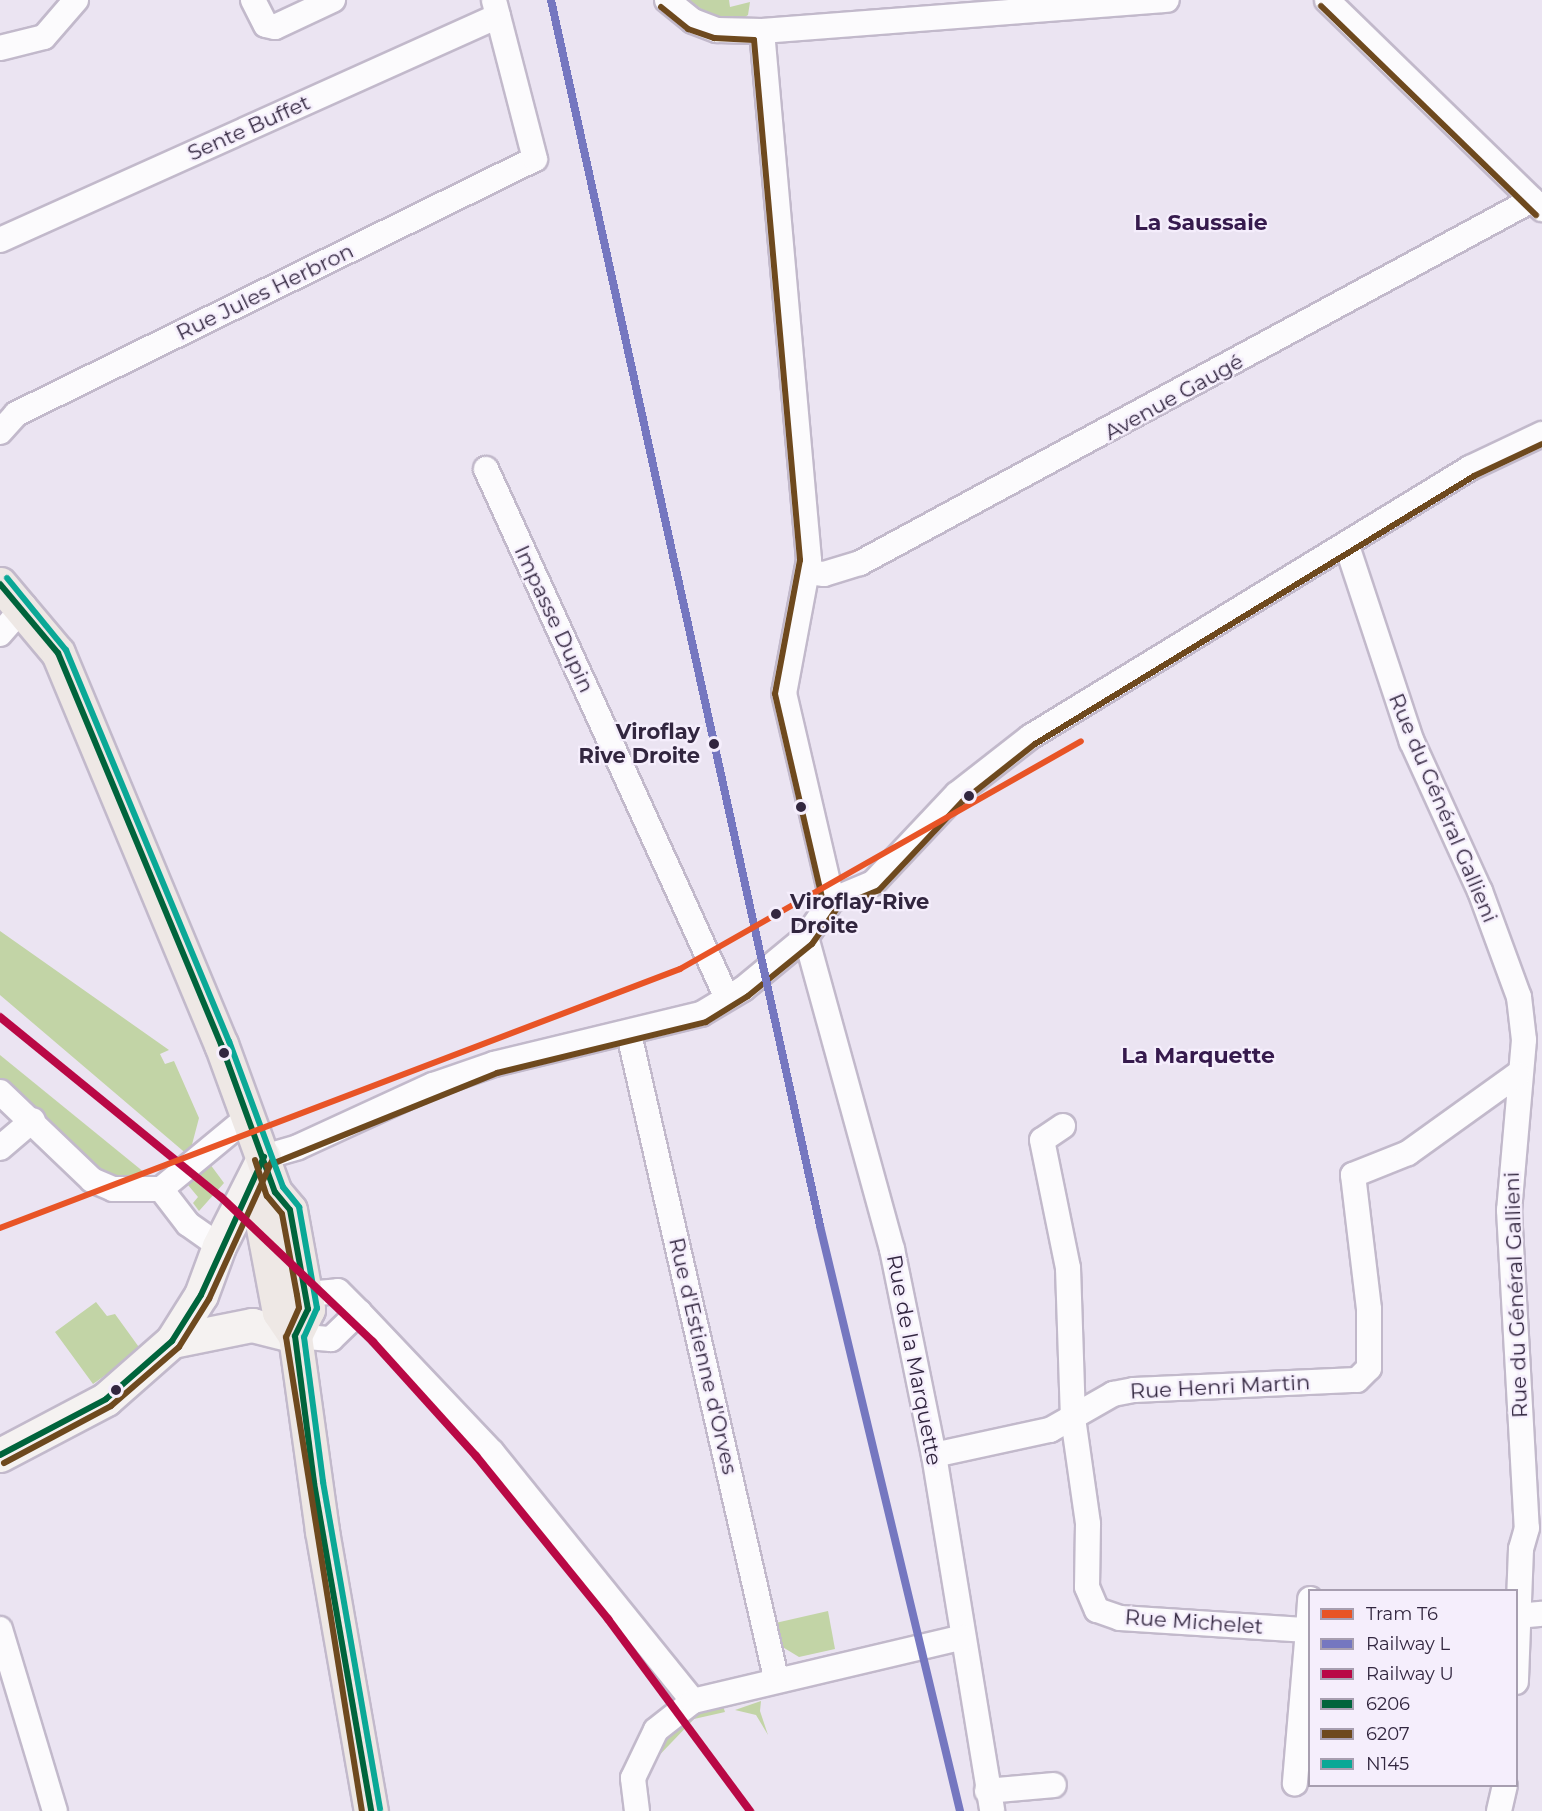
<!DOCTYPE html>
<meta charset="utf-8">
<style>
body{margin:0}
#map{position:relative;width:1542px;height:1811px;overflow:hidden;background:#ebe4f2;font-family:Montserrat,sans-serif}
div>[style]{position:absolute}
.green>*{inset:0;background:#c2d4a6}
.roads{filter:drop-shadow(2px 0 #c2b9cb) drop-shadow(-2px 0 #c2b9cb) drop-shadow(0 2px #c2b9cb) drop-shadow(0 -2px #c2b9cb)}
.street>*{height:24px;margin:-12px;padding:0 12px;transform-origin:12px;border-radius:12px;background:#fcfbfd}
.secondary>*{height:33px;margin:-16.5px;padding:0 16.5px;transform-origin:16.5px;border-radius:16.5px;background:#f5f2f1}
.primary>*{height:33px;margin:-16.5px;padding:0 16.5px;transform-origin:16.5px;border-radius:16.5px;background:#eee8e5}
.bus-1>*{height:6px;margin:-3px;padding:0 3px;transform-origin:3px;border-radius:3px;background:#00643c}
.bus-2>*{height:6px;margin:-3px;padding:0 3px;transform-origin:3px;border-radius:3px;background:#6e491e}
.bus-3>*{height:6px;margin:-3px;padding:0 3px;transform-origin:3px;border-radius:3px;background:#0aa896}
.rail-1>*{height:8px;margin:-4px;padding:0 4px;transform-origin:4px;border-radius:4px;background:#7577c0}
.rail-2>*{height:8px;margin:-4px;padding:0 4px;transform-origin:4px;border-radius:4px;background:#b90845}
.tram-1>*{height:6px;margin:-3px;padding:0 3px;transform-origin:3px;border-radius:3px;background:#e85426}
.dots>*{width:16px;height:16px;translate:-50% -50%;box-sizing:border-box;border:3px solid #f5eefc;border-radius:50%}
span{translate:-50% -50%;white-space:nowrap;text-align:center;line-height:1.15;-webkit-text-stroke:4.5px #f5eefc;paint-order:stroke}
.street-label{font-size:21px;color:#32263f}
.stop-label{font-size:21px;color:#32263f;font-weight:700}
.right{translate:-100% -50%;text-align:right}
.left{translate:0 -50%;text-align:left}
.neighbourhood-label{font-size:22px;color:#361a4d;font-weight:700}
.legend{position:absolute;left:1308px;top:1589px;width:210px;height:198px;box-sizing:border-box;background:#f5eefc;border:2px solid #a79eb0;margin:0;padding:8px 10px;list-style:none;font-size:18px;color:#32263f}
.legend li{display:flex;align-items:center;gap:12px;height:30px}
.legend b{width:30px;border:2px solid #a79eb0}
</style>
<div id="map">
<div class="green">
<div style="clip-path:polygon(689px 0,729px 0,730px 7px,750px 2px,748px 15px,737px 22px,718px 21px)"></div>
<div style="clip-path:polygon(0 931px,169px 1050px,160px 1054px,165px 1064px,174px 1061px,199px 1118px,189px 1156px,0 995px)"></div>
<div style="clip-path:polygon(0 1055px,145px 1173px,136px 1180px,113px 1180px,91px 1169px,0 1079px)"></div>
<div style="clip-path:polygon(207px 1160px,224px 1183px,199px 1211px,193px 1203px,198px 1197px,188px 1185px)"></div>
<div style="clip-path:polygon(96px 1302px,107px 1316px,115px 1314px,141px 1350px,93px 1384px,55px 1332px)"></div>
<div style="clip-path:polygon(828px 1611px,835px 1649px,799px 1657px,776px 1643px,771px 1624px)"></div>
<div style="clip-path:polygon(761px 1701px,760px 1711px,768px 1735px,756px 1715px,735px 1710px)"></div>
<div style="clip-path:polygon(723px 1706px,725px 1712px,694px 1719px,648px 1767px,643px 1795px,649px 1811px,640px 1796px,643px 1765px,689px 1711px)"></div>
</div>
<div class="roads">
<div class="street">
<div style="left:253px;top:0;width:28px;rotate:63deg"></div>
<div style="left:266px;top:25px;width:9px;rotate:13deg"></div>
<div style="left:275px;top:27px;width:64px;rotate:-25deg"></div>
<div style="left:667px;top:0;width:33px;rotate:39deg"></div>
<div style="left:693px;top:21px;width:26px;rotate:21deg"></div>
<div style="left:717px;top:30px;width:45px;rotate:1.3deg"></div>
<div style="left:762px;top:31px;width:406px;rotate:-4.4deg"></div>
<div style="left:1327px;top:0;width:300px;rotate:44.2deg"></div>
<div style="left:762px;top:31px;width:531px;rotate:84.92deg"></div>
<div style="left:809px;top:560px;width:135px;rotate:100.6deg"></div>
<div style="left:784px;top:693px;width:212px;rotate:76.9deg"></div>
<div style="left:0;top:48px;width:45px;rotate:-14deg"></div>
<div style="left:44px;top:37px;width:49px;rotate:-49.1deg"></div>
<div style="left:0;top:240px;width:546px;rotate:-24.22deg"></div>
<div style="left:0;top:432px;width:24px;rotate:-48deg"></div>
<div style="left:16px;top:414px;width:578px;rotate:-26.17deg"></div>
<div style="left:535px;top:159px;width:164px;rotate:-104.5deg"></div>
<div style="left:486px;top:469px;width:581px;rotate:65.51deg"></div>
<div style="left:1347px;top:546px;width:206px;rotate:71.7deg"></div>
<div style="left:1412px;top:742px;width:164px;rotate:65.5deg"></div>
<div style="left:1480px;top:891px;width:113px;rotate:69.8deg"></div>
<div style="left:1519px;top:997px;width:43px;rotate:83.4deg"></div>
<div style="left:1524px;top:1040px;width:171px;rotate:95deg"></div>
<div style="left:1509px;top:1210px;width:319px;rotate:86.8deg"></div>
<div style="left:1527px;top:1528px;width:22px;rotate:106deg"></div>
<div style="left:1521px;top:1549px;width:133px;rotate:92.2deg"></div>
<div style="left:809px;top:572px;width:15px;rotate:8deg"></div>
<div style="left:824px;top:574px;width:38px;rotate:-17deg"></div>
<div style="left:860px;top:563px;width:764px;rotate:-28.38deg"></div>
<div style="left:0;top:634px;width:37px;rotate:-49deg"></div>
<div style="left:806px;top:937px;width:324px;rotate:74.6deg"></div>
<div style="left:892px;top:1249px;width:210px;rotate:78.5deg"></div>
<div style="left:934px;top:1455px;width:360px;rotate:80.7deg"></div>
<div style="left:629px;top:1034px;width:661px;rotate:77.14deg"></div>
<div style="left:0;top:1092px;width:127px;rotate:43.7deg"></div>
<div style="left:92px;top:1180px;width:23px;rotate:23deg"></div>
<div style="left:113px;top:1189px;width:48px"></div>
<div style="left:161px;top:1189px;width:113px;rotate:-39.6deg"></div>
<div style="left:1063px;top:1126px;width:25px;rotate:146deg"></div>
<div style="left:1042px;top:1140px;width:131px;rotate:78.5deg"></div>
<div style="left:1068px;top:1268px;width:150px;rotate:88.1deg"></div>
<div style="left:1073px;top:1418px;width:107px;rotate:81.9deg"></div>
<div style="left:1088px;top:1524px;width:63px;rotate:90.9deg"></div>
<div style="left:1087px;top:1587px;width:25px;rotate:67deg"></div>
<div style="left:1097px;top:1610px;width:24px;rotate:19deg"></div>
<div style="left:1120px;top:1618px;width:188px;rotate:3.7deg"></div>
<div style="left:1308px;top:1630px;width:154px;rotate:94.9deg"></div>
<div style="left:0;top:1148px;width:43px;rotate:-40.3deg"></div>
<div style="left:264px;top:1157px;width:35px;rotate:-16deg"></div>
<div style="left:298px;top:1147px;width:149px;rotate:-24.7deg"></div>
<div style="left:433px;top:1085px;width:65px;rotate:-19deg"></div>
<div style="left:494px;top:1064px;width:213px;rotate:-13.6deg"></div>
<div style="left:701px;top:1014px;width:49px;rotate:-30.8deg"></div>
<div style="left:743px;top:989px;width:82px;rotate:-39.5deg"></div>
<div style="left:806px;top:937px;width:45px;rotate:-54.9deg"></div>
<div style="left:832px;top:900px;width:44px;rotate:-22.5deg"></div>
<div style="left:873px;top:883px;width:122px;rotate:-46.7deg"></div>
<div style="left:957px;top:794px;width:93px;rotate:-38deg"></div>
<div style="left:1030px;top:737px;width:516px;rotate:-31.44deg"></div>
<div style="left:1470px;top:468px;width:80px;rotate:-25.3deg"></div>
<div style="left:161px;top:1189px;width:44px;rotate:52.4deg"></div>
<div style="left:188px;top:1224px;width:38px;rotate:35deg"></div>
<div style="left:306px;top:1294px;width:32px;rotate:-5deg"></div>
<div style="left:338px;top:1291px;width:30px;rotate:45deg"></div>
<div style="left:359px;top:1312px;width:193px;rotate:46.5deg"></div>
<div style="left:492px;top:1452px;width:320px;rotate:51.1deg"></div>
<div style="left:295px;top:1336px;width:36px;rotate:5deg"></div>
<div style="left:331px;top:1339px;width:39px;rotate:-44deg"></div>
<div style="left:934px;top:1455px;width:119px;rotate:-12.2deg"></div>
<div style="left:1050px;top:1430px;width:73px;rotate:-29.7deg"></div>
<div style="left:1113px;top:1394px;width:21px;rotate:-11deg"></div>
<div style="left:1134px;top:1390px;width:223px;rotate:-2.6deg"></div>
<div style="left:1357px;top:1380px;width:17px;rotate:-45deg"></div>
<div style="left:1369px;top:1368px;width:59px;rotate:-90deg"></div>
<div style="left:1369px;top:1309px;width:135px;rotate:-96.8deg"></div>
<div style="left:1353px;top:1175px;width:59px;rotate:-21.8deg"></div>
<div style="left:1408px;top:1153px;width:135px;rotate:-35.7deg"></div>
<div style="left:1517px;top:1616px;width:25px;rotate:-5deg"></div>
<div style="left:0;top:1629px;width:190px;rotate:73.2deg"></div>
<div style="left:1308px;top:1630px;width:31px;rotate:-86deg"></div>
<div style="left:987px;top:1791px;width:67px;rotate:-5.1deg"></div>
<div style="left:637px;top:1811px;width:33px;rotate:-97deg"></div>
<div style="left:633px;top:1778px;width:53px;rotate:-64.4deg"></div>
<div style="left:656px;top:1730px;width:47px;rotate:-38.1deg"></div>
<div style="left:693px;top:1701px;width:277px;rotate:-13.3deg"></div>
<div style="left:1499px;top:1811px;width:26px;rotate:-77deg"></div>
</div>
<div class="secondary">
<div style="left:172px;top:1341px;width:82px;rotate:-11.3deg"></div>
<div style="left:252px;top:1325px;width:44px;rotate:14.3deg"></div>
<div style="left:0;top:1455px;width:120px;rotate:-27.8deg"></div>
<div style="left:106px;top:1399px;width:88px;rotate:-41.3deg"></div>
<div style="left:172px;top:1341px;width:54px;rotate:-57.8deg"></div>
<div style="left:201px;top:1295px;width:52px;rotate:-69.8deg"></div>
<div style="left:219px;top:1246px;width:100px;rotate:-63.2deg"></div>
</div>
<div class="primary">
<div style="left:0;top:584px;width:90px;rotate:50deg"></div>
<div style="left:58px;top:653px;width:424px;rotate:67.4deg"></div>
<div style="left:221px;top:1044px;width:158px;rotate:70deg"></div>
<div style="left:275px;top:1192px;width:23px;rotate:50deg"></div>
<div style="left:290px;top:1210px;width:101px;rotate:79.7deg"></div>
<div style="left:308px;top:1309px;width:30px;rotate:116deg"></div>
<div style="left:275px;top:1192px;width:29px;rotate:119deg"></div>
<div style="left:261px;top:1217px;width:97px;rotate:79.3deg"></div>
<div style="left:279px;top:1312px;width:29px;rotate:56deg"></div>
<div style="left:295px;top:1336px;width:197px;rotate:82.1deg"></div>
<div style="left:322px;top:1531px;width:284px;rotate:80.1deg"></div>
</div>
</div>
<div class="bus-1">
<div style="left:0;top:584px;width:90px;rotate:50deg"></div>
<div style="left:58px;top:653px;width:424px;rotate:67.4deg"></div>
<div style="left:221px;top:1044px;width:158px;rotate:70deg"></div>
<div style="left:275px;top:1192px;width:23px;rotate:50deg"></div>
<div style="left:290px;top:1210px;width:101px;rotate:79.7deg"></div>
<div style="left:308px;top:1309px;width:30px;rotate:116deg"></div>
<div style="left:295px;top:1336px;width:148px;rotate:82.6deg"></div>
<div style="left:314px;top:1483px;width:333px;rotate:80.1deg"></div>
<div style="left:0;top:1455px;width:120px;rotate:-27.8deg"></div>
<div style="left:106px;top:1399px;width:88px;rotate:-41.3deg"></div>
<div style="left:172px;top:1341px;width:54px;rotate:-57.8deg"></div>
<div style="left:201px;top:1295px;width:152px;rotate:-65.5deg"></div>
</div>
<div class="bus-2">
<div style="left:1321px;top:6px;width:300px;rotate:44.2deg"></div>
<div style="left:661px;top:7px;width:35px;rotate:39deg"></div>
<div style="left:688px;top:29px;width:28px;rotate:19deg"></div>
<div style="left:714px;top:38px;width:40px;rotate:2.9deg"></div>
<div style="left:754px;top:40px;width:522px;rotate:84.94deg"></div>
<div style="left:800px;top:560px;width:136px;rotate:100.6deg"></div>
<div style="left:775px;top:694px;width:213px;rotate:77deg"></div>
<div style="left:255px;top:1160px;width:38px;rotate:72deg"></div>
<div style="left:267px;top:1196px;width:23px;rotate:50deg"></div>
<div style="left:282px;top:1214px;width:82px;rotate:79.5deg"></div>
<div style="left:297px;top:1295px;width:13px;rotate:81deg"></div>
<div style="left:299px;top:1308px;width:32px;rotate:114deg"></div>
<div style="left:286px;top:1337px;width:480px;rotate:80.9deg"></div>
<div style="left:267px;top:1166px;width:248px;rotate:-22deg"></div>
<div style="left:497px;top:1073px;width:215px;rotate:-13.7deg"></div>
<div style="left:706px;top:1022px;width:49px;rotate:-31.8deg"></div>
<div style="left:748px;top:996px;width:82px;rotate:-39.1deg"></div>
<div style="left:812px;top:944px;width:45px;rotate:-54.9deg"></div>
<div style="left:838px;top:907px;width:44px;rotate:-22.5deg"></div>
<div style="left:879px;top:890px;width:122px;rotate:-46.7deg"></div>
<div style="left:963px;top:801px;width:92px;rotate:-38.4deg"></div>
<div style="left:1035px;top:744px;width:514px;rotate:-31.4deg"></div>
<div style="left:1474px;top:476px;width:75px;rotate:-25.2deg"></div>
<div style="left:4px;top:1463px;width:121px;rotate:-28deg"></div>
<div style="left:111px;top:1406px;width:90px;rotate:-40.9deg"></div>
<div style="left:179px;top:1347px;width:57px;rotate:-58deg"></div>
<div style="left:209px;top:1299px;width:152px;rotate:-65.5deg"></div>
</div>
<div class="bus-3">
<div style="left:7px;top:578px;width:93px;rotate:50.7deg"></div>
<div style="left:66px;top:650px;width:424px;rotate:67.4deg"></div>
<div style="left:229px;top:1041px;width:156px;rotate:69.7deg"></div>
<div style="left:283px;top:1187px;width:26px;rotate:51deg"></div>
<div style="left:299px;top:1207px;width:103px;rotate:79.9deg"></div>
<div style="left:317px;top:1308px;width:32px;rotate:114deg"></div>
<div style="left:304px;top:1337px;width:146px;rotate:82.5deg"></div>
<div style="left:323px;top:1482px;width:332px;rotate:80.1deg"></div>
</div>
<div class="rail-1">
<div style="left:551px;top:0;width:1255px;rotate:77.62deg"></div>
<div style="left:820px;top:1226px;width:602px;rotate:76.54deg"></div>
</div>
<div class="rail-2">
<div style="left:0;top:1017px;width:285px;rotate:39.2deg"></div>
<div style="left:221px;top:1197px;width:210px;rotate:43.6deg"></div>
<div style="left:373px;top:1342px;width:154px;rotate:47.9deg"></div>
<div style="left:476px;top:1456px;width:210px;rotate:51deg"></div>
<div style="left:608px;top:1619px;width:239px;rotate:53.5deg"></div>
</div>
<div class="tram-1">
<div style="left:0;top:1228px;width:728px;rotate:-20.85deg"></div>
<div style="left:680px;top:969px;width:461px;rotate:-29.6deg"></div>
</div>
<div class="dots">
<div style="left:714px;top:744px;background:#32263f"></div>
<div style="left:969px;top:796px;background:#32263f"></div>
<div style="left:801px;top:807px;background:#32263f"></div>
<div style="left:776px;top:914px;background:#32263f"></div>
<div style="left:224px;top:1053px;background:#32263f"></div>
<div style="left:116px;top:1390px;background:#32263f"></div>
</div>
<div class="street-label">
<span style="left:249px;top:128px;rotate:-24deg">Sente Buffet</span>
<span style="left:265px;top:292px;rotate:-26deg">Rue Jules Herbron</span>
<span style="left:1174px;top:397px;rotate:-29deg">Avenue Gaugé</span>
<span style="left:554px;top:619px;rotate:65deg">Impasse Dupin</span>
<span style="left:1443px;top:808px;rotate:67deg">Rue du Général Gallieni</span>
<span style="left:1516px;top:1295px;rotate:-92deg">Rue du Général Gallieni</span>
<span style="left:703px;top:1356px;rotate:77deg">Rue d'Estienne d'Orves</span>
<span style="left:914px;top:1360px;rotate:79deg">Rue de la Marquette</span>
<span style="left:1220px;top:1387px;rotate:-3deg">Rue Henri Martin</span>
<span style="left:1194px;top:1622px;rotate:4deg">Rue Michelet</span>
</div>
<div class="stop-label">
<span class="right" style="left:700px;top:744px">Viroflay<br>Rive Droite</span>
<span class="left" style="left:790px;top:914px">Viroflay-Rive<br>Droite</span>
</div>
<div class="neighbourhood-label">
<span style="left:1201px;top:223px">La Saussaie</span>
<span style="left:1198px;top:1056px">La Marquette</span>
</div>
<ul class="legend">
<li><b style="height:8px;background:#e85426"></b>Tram T6</li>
<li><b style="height:8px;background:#7577c0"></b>Railway L</li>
<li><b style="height:8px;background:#b90845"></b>Railway U</li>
<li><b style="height:8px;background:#00643c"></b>6206</li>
<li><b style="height:8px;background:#6e491e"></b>6207</li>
<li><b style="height:8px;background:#0aa896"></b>N145</li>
</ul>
</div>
